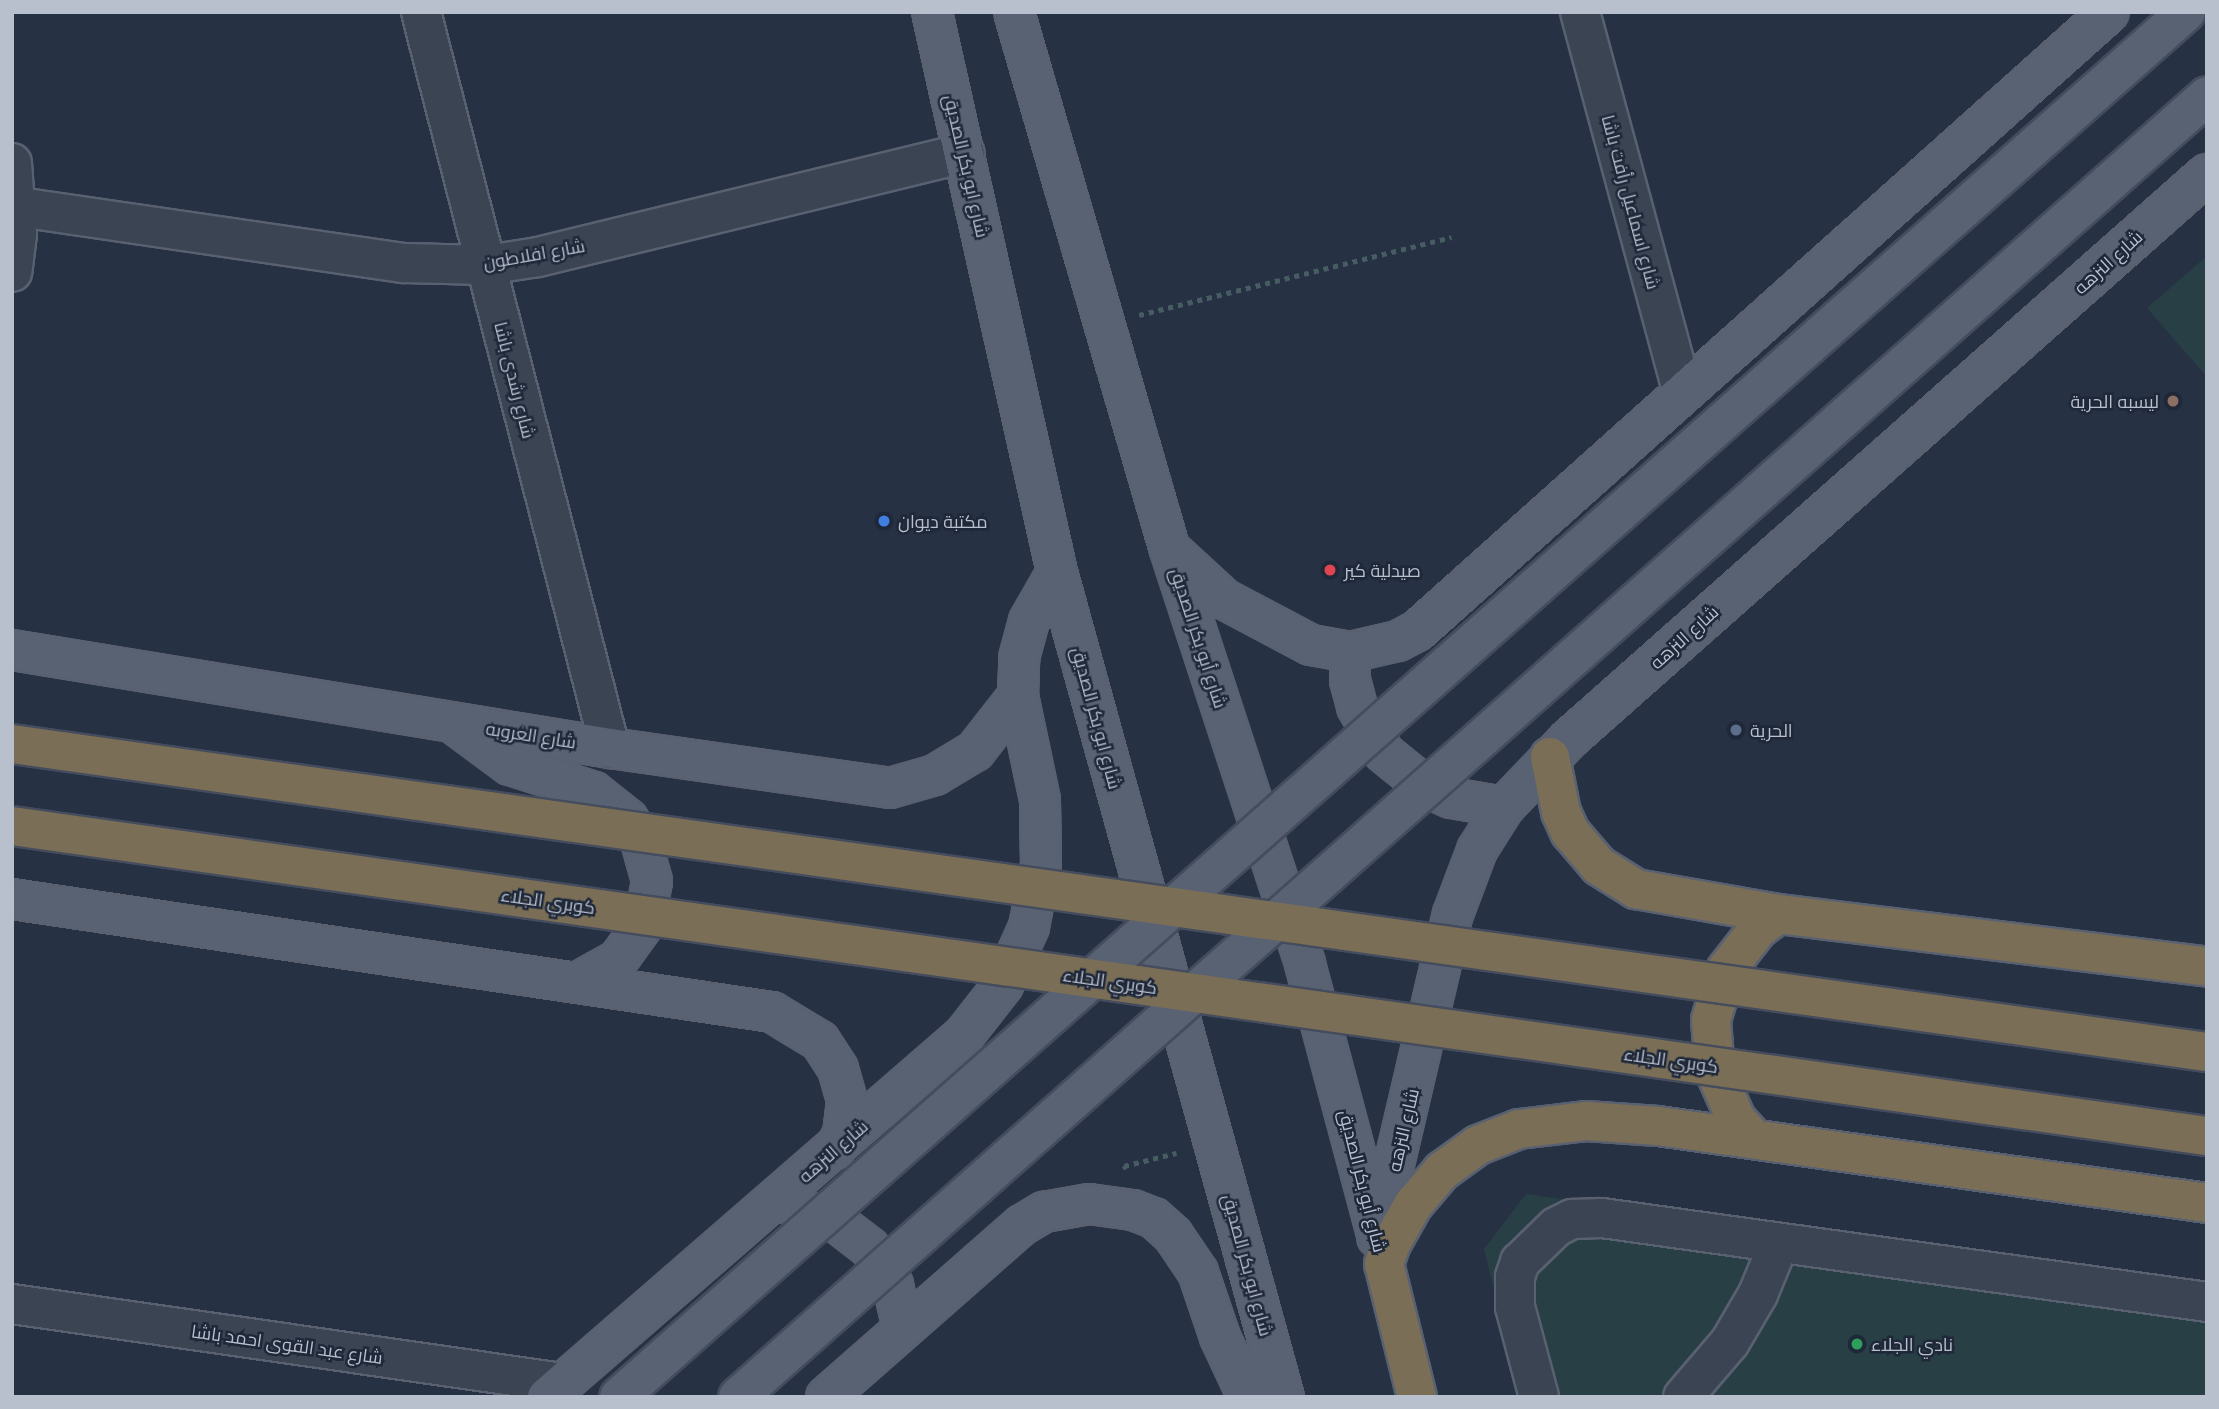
<!DOCTYPE html>
<meta charset="utf-8">
<style>
body{margin:0}
#map{position:relative;width:2219px;height:1409px;overflow:hidden;background:#263144;font-family:"Golos Text",Cairo,sans-serif}
div>[style]{position:absolute}
.green>*{inset:0;background:#284045}
.path>*{height:4.5px;margin-top:-2.25px;transform-origin:0;background:repeating-linear-gradient(90deg,#465d61 0 5px,transparent 0 10px)}
.roads{filter:drop-shadow(2px 0 #596171) drop-shadow(-2px 0 #596171) drop-shadow(0 2px #596171) drop-shadow(0 -2px #596171)}
.minor>*{height:38px;margin:-19px;padding:0 19px;transform-origin:19px;border-radius:19px;background:#3a4453}
.major>*{height:38px;margin:-19px;padding:0 19px;transform-origin:19px;border-radius:19px;background:#586273}
.highway>*{height:38px;margin:-19px;padding:0 19px;transform-origin:19px;border-radius:19px;background:#7a6e57}
.bridges{filter:drop-shadow(2px 0 #444c5d) drop-shadow(-2px 0 #444c5d) drop-shadow(0 2px #444c5d) drop-shadow(0 -2px #444c5d)}
.major-bridge>*{height:38px;margin:-19px;padding:0 19px;transform-origin:19px;border-radius:19px;background:#586273}
.highway-bridge>*{height:38px;margin:-19px;padding:0 19px;transform-origin:19px;border-radius:19px;background:#7a6e57}
.dots>*{width:19px;height:19px;translate:-50% -50%;box-sizing:border-box;border:4px solid #1f2839;border-radius:50%}
span{translate:-50% -50%;white-space:nowrap;text-align:center;line-height:1.15;-webkit-text-stroke:5px #1f2839;paint-order:stroke}
.street-label{font-size:18px;color:#b8bfcd}
.poi-label{font-size:18px;color:#b8bfcd}
.right{translate:-100% -50%;text-align:right}
.left{translate:0 -50%;text-align:left}
.frame{position:absolute;inset:0;border:14px solid #b8bfcd;pointer-events:none}
</style>
<div id="map">
<div class="green">
<div style="clip-path:polygon(2207px 256px,2207px 377px,2147px 308px)"></div>
<div style="clip-path:polygon(1526px 1194px,2207px 1292px,2207px 1397px,1521px 1397px,1484px 1249px)"></div>
</div>
<div class="path">
<div style="left:1139px;top:315px;width:322px;rotate:-14deg"></div>
<div style="left:1126px;top:1169px;width:4px;rotate:-124deg"></div>
<div style="left:1124px;top:1166px;width:54px;rotate:-14deg"></div>
</div>
<div class="roads">
<div class="minor">
<div style="left:421px;top:12px;width:760px;rotate:75.6deg"></div>
<div style="left:1580px;top:12px;width:392px;rotate:74.9deg"></div>
<div style="left:12px;top:163px;width:71px;rotate:86deg"></div>
<div style="left:17px;top:234px;width:38px;rotate:97deg"></div>
<div style="left:12px;top:206px;width:396px;rotate:8.3deg"></div>
<div style="left:404px;top:263px;width:82px;rotate:1.4deg"></div>
<div style="left:486px;top:265px;width:53px;rotate:-8.7deg"></div>
<div style="left:538px;top:257px;width:439px;rotate:-13.7deg"></div>
<div style="left:12px;top:1304px;width:556px;rotate:8.17deg"></div>
<div style="left:1539px;top:1397px;width:93px;rotate:-104.9deg"></div>
<div style="left:1515px;top:1307px;width:30px;rotate:-90deg"></div>
<div style="left:1515px;top:1277px;width:16px;rotate:-72deg"></div>
<div style="left:1520px;top:1262px;width:50px;rotate:-44.2deg"></div>
<div style="left:1556px;top:1227px;width:18px;rotate:-27deg"></div>
<div style="left:1572px;top:1219px;width:30px;rotate:-2deg"></div>
<div style="left:1602px;top:1218px;width:611px;rotate:7.9deg"></div>
<div style="left:1683px;top:1397px;width:72px;rotate:-49.5deg"></div>
<div style="left:1730px;top:1342px;width:56px;rotate:-59.7deg"></div>
<div style="left:1758px;top:1294px;width:55px;rotate:-67.6deg"></div>
</div>
<div class="major">
<div style="left:932px;top:12px;width:574px;rotate:77.42deg"></div>
<div style="left:1057px;top:572px;width:856px;rotate:74.62deg"></div>
<div style="left:1014px;top:12px;width:557px;rotate:73.84deg"></div>
<div style="left:1169px;top:547px;width:439px;rotate:71.9deg"></div>
<div style="left:1305px;top:964px;width:276px;rotate:75.1deg"></div>
<div style="left:1174px;top:553px;width:68px;rotate:42.6deg"></div>
<div style="left:1224px;top:599px;width:98px;rotate:27.9deg"></div>
<div style="left:1311px;top:645px;width:40px;rotate:10deg"></div>
<div style="left:1350px;top:652px;width:49px;rotate:-12.9deg"></div>
<div style="left:1398px;top:641px;width:21px;rotate:-28deg"></div>
<div style="left:1417px;top:631px;width:928px;rotate:-41.81deg"></div>
<div style="left:12px;top:650px;width:606px;rotate:9.31deg"></div>
<div style="left:610px;top:748px;width:283px;rotate:8.1deg"></div>
<div style="left:890px;top:788px;width:47px;rotate:-16.1deg"></div>
<div style="left:935px;top:775px;width:47px;rotate:-31deg"></div>
<div style="left:975px;top:751px;width:70px;rotate:-52deg"></div>
<div style="left:1350px;top:652px;width:28px;rotate:90deg"></div>
<div style="left:1350px;top:680px;width:28px;rotate:75deg"></div>
<div style="left:1357px;top:707px;width:53px;rotate:59.6deg"></div>
<div style="left:1384px;top:753px;width:54px;rotate:39deg"></div>
<div style="left:1426px;top:787px;width:27px;rotate:24deg"></div>
<div style="left:1451px;top:798px;width:54px;rotate:9.6deg"></div>
<div style="left:453px;top:723px;width:71px;rotate:36.4deg"></div>
<div style="left:510px;top:765px;width:88px;rotate:17.8deg"></div>
<div style="left:594px;top:792px;width:43px;rotate:38.5deg"></div>
<div style="left:628px;top:819px;width:22px;rotate:58deg"></div>
<div style="left:640px;top:838px;width:45px;rotate:74.4deg"></div>
<div style="left:652px;top:881px;width:44px;rotate:100.5deg"></div>
<div style="left:644px;top:924px;width:44px;rotate:125.8deg"></div>
<div style="left:618px;top:960px;width:43px;rotate:151.1deg"></div>
<div style="left:12px;top:899px;width:768px;rotate:8.46deg"></div>
<div style="left:772px;top:1012px;width:56px;rotate:31.1deg"></div>
<div style="left:820px;top:1041px;width:33px;rotate:57deg"></div>
<div style="left:838px;top:1069px;width:33px;rotate:74deg"></div>
<div style="left:847px;top:1101px;width:33px;rotate:97deg"></div>
<div style="left:843px;top:1134px;width:17px;rotate:118deg"></div>
<div style="left:794px;top:1207px;width:43px;rotate:18.9deg"></div>
<div style="left:835px;top:1221px;width:44px;rotate:37.6deg"></div>
<div style="left:870px;top:1248px;width:44px;rotate:58.1deg"></div>
<div style="left:893px;top:1285px;width:45px;rotate:77.2deg"></div>
<div style="left:1377px;top:1237px;width:332px;rotate:-76.8deg"></div>
<div style="left:1453px;top:914px;width:68px;rotate:-69.4deg"></div>
<div style="left:1477px;top:850px;width:51px;rotate:-57.9deg"></div>
<div style="left:1504px;top:807px;width:94px;rotate:-46.3deg"></div>
<div style="left:1569px;top:739px;width:852px;rotate:-41.53deg"></div>
<div style="left:547px;top:1397px;width:552px;rotate:-40.96deg"></div>
<div style="left:964px;top:1035px;width:63px;rotate:-52deg"></div>
<div style="left:1003px;top:985px;width:64px;rotate:-65.9deg"></div>
<div style="left:1029px;top:927px;width:64px;rotate:-79.2deg"></div>
<div style="left:1041px;top:864px;width:64px;rotate:-90.9deg"></div>
<div style="left:1040px;top:800px;width:106px;rotate:-101.9deg"></div>
<div style="left:1018px;top:696px;width:38px;rotate:-88deg"></div>
<div style="left:1019px;top:658px;width:38px;rotate:-75deg"></div>
<div style="left:1029px;top:621px;width:56px;rotate:-60.3deg"></div>
<div style="left:826px;top:1397px;width:261px;rotate:-41.3deg"></div>
<div style="left:1022px;top:1225px;width:26px;rotate:-31deg"></div>
<div style="left:1044px;top:1212px;width:46px;rotate:-10.1deg"></div>
<div style="left:1089px;top:1204px;width:44px;rotate:7.8deg"></div>
<div style="left:1133px;top:1210px;width:22px;rotate:21deg"></div>
<div style="left:1154px;top:1218px;width:25px;rotate:42deg"></div>
<div style="left:1173px;top:1235px;width:45px;rotate:56deg"></div>
<div style="left:1198px;top:1272px;width:69px;rotate:71.3deg"></div>
<div style="left:1220px;top:1337px;width:66px;rotate:65deg"></div>
</div>
<div class="highway">
<div style="left:1550px;top:757px;width:56px;rotate:78.7deg"></div>
<div style="left:1561px;top:812px;width:22px;rotate:66deg"></div>
<div style="left:1570px;top:832px;width:45px;rotate:49.5deg"></div>
<div style="left:1599px;top:866px;width:44px;rotate:31.9deg"></div>
<div style="left:1636px;top:889px;width:144px;rotate:10deg"></div>
<div style="left:1778px;top:914px;width:432px;rotate:7deg"></div>
<div style="left:1754px;top:1139px;width:27px;rotate:-132deg"></div>
<div style="left:1736px;top:1119px;width:52px;rotate:-113.6deg"></div>
<div style="left:1715px;top:1071px;width:51px;rotate:-94.5deg"></div>
<div style="left:1711px;top:1020px;width:52px;rotate:-73.3deg"></div>
<div style="left:1726px;top:970px;width:52px;rotate:-52deg"></div>
<div style="left:1758px;top:929px;width:25px;rotate:-37deg"></div>
<div style="left:1417px;top:1397px;width:137px;rotate:-103.9deg"></div>
<div style="left:1384px;top:1264px;width:21px;rotate:-71deg"></div>
<div style="left:1391px;top:1244px;width:45px;rotate:-60.6deg"></div>
<div style="left:1413px;top:1205px;width:45px;rotate:-49.5deg"></div>
<div style="left:1442px;top:1171px;width:44px;rotate:-35.8deg"></div>
<div style="left:1478px;top:1145px;width:44px;rotate:-21.3deg"></div>
<div style="left:1519px;top:1129px;width:67px;rotate:-6.8deg"></div>
<div style="left:1586px;top:1121px;width:72px;rotate:4deg"></div>
<div style="left:1658px;top:1126px;width:554px;rotate:7.98deg"></div>
</div>
</div>
<div class="bridges">
<div class="major-bridge">
<div style="left:619px;top:1397px;width:2091px;rotate:-41.47deg"></div>
<div style="left:738px;top:1397px;width:1962px;rotate:-41.53deg"></div>
</div>
<div class="highway-bridge">
<div style="left:12px;top:744px;width:2217px;rotate:7.99deg"></div>
<div style="left:12px;top:826px;width:2217px;rotate:8.04deg"></div>
</div>
</div>
<div class="dots">
<div style="left:2173px;top:401px;background:#8d6e63"></div>
<div style="left:884px;top:521px;background:#3f7fe0"></div>
<div style="left:1330px;top:570px;background:#e0444e"></div>
<div style="left:1736px;top:730px;background:#5c6f8a"></div>
<div style="left:1857px;top:1344px;background:#2e9e5b"></div>
</div>
<div class="street-label">
<span style="left:967px;top:166px;rotate:77deg">شارع ابو بكر الصديق</span>
<span style="left:1631px;top:202px;rotate:75deg">شارع اسماعيل رأفت باشا</span>
<span style="left:534px;top:254px;rotate:-10deg">شارع افلاطون</span>
<span style="left:2108px;top:262px;rotate:-42deg">شارع النزهه</span>
<span style="left:515px;top:380px;rotate:76deg">شارع رشدى باشا</span>
<span style="left:1684px;top:637px;rotate:-42deg">شارع النزهه</span>
<span style="left:1199px;top:638px;rotate:72deg">شارع أبو بكر الصديق</span>
<span style="left:1097px;top:718px;rotate:75deg">شارع ابو بكر الصديق</span>
<span style="left:531px;top:735px;rotate:9deg">شارع العروبه</span>
<span style="left:548px;top:901px;rotate:8deg">كوبري الجلاء</span>
<span style="left:1110px;top:981px;rotate:8deg">كوبري الجلاء</span>
<span style="left:1671px;top:1060px;rotate:8deg">كوبري الجلاء</span>
<span style="left:1403px;top:1130px;rotate:-77deg">شارع النزهه</span>
<span style="left:833px;top:1151px;rotate:-41deg">شارع النزهه</span>
<span style="left:1363px;top:1181px;rotate:76deg">شارع أبو بكر الصديق</span>
<span style="left:1248px;top:1265px;rotate:75deg">شارع ابو بكر الصديق</span>
<span style="left:287px;top:1344px;rotate:8deg">شارع عبد القوى احمد باشا</span>
</div>
<div class="poi-label">
<span class="right" style="left:2159px;top:401px">ليسبه الحرية</span>
<span class="left" style="left:898px;top:521px">مكتبة ديوان</span>
<span class="left" style="left:1344px;top:570px">صيدلية كير</span>
<span class="left" style="left:1750px;top:730px">الحرية</span>
<span class="left" style="left:1871px;top:1344px">نادي الجلاء</span>
</div>
<div class="frame"></div>
</div>
